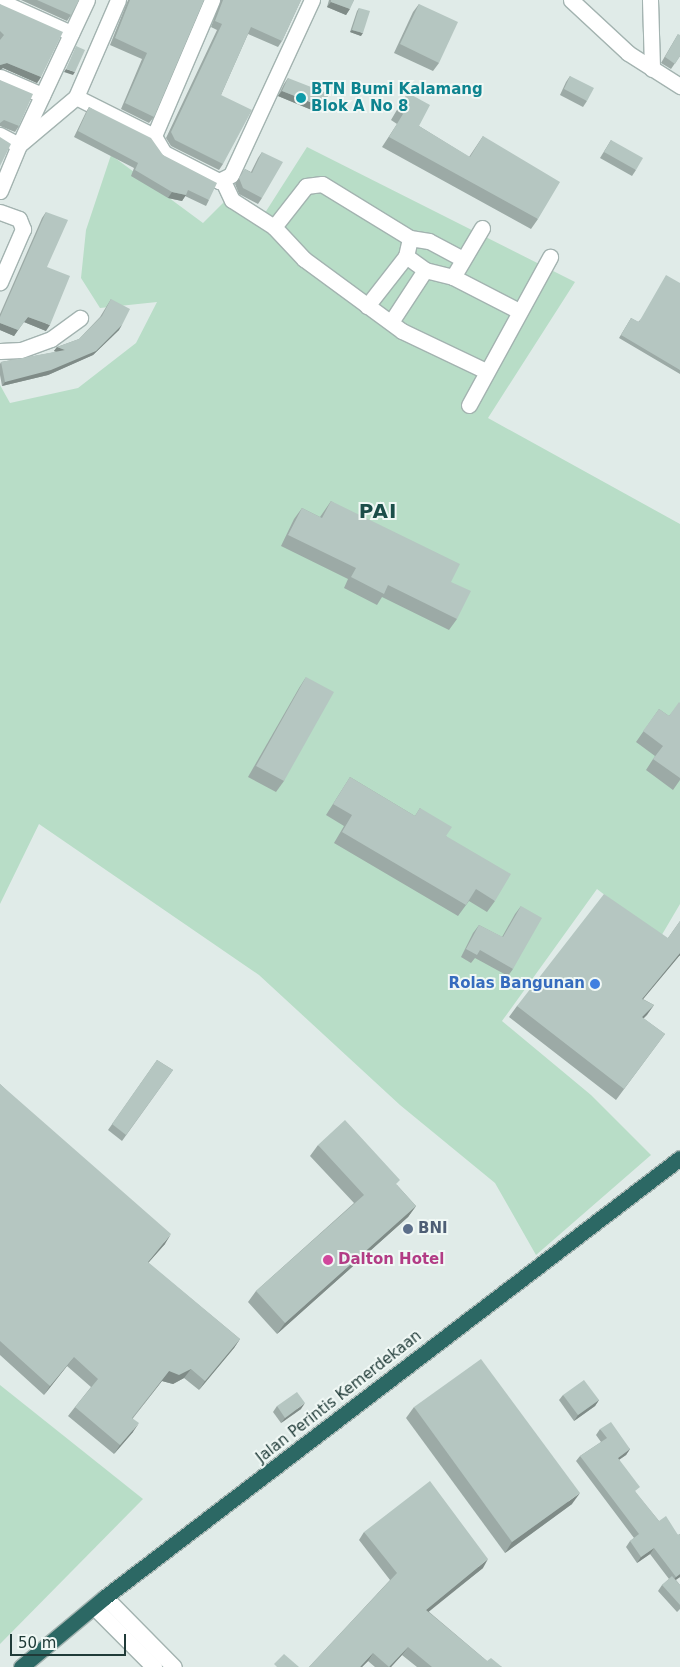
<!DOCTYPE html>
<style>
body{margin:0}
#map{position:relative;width:680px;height:1667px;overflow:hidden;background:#e0ebe8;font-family:"DejaVu Sans",sans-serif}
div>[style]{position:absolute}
.green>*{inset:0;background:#b8ddc7}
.roads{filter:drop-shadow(1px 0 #a3b3b0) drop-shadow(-1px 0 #a3b3b0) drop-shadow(0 1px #a3b3b0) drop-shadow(0 -1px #a3b3b0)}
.street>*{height:15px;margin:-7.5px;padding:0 7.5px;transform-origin:7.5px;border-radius:7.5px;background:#fff}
.highway>*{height:15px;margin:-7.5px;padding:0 7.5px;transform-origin:7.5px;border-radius:7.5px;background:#2c6864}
.wall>*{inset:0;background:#9caaa6}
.shaded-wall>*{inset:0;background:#7f8b87}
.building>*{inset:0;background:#b5c6c1}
.dots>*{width:14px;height:14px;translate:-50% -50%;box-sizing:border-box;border:2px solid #f0f8f5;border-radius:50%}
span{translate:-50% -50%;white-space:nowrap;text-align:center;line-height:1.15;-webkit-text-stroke:4px #f0f8f5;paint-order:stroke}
.culture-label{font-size:15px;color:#0d838f;font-weight:700}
.left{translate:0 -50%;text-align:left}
.shop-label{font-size:15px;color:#366cbe;font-weight:700}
.right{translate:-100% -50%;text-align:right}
.service-label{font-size:15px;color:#4e5e75;font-weight:700}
.hotel-label{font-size:15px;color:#b23c85;font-weight:700}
.street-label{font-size:15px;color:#203b38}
.district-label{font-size:20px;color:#1c4e49;font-weight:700;letter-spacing:1px}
.scale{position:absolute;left:10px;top:1634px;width:116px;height:22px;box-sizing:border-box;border:2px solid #203b38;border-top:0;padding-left:6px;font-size:15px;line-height:18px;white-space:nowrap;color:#203b38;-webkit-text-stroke:4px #f0f8f5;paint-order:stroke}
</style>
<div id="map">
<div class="green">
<div style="clip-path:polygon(307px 147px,575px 282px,488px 418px,680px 524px,680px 904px,660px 938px,597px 889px,502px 1021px,591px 1095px,651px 1155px,536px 1255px,495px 1183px,400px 1105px,259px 975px,39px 824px,0 904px,0 385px,10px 403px,78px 388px,136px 343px,157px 302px,100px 308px,81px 278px,86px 230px,111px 155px,203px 223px,226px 200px,263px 216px)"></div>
<div style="clip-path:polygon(0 1385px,143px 1499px,0 1644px)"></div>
</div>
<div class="roads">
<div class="street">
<div style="left:212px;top:0;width:148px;rotate:113.1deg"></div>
<div style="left:154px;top:136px;width:20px;rotate:60deg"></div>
<div style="left:164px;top:153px;width:62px;rotate:27deg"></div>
<div style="left:219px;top:181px;width:13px;rotate:-27deg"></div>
<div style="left:231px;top:175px;width:193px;rotate:-65.2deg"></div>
<div style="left:571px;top:0;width:78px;rotate:42.9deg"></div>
<div style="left:628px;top:53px;width:62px;rotate:32.4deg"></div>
<div style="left:650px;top:0;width:69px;rotate:88.3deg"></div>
<div style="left:0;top:1px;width:78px;rotate:24.3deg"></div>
<div style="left:0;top:77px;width:46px;rotate:23.2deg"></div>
<div style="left:76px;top:97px;width:87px;rotate:26.6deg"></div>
<div style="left:0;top:135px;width:21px;rotate:28deg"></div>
<div style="left:19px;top:145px;width:160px;rotate:-64.9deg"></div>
<div style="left:223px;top:181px;width:21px;rotate:65deg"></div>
<div style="left:232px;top:200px;width:50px;rotate:32.7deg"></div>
<div style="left:274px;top:227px;width:52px;rotate:-52deg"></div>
<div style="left:306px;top:186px;width:16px;rotate:-7deg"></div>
<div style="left:322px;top:184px;width:103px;rotate:31.5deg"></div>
<div style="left:410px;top:238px;width:19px;rotate:9deg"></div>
<div style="left:429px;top:241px;width:38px;rotate:28deg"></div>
<div style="left:0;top:191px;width:50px;rotate:-67.6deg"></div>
<div style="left:19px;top:145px;width:75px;rotate:-40.1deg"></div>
<div style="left:76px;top:97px;width:106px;rotate:-66.6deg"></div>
<div style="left:0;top:212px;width:20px;rotate:20deg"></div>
<div style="left:19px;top:219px;width:11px;rotate:68deg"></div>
<div style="left:23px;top:229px;width:58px;rotate:113.5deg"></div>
<div style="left:274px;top:227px;width:44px;rotate:46.8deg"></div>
<div style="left:304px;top:259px;width:122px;rotate:36.3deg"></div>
<div style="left:402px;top:331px;width:93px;rotate:25.5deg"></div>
<div style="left:482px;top:228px;width:57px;rotate:120.6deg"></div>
<div style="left:453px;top:277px;width:74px;rotate:27.3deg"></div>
<div style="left:406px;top:256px;width:24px;rotate:36deg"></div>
<div style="left:425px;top:270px;width:29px;rotate:14deg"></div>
<div style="left:367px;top:306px;width:63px;rotate:-52deg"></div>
<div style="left:406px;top:256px;width:18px;rotate:-77deg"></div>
<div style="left:391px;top:322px;width:62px;rotate:-56.8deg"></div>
<div style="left:0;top:351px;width:21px;rotate:-3deg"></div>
<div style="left:21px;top:350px;width:32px;rotate:-20deg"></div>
<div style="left:51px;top:339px;width:36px;rotate:-36deg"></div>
<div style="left:469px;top:405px;width:169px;rotate:-61.3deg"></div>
<div style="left:105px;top:1597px;width:98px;rotate:45.4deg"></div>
<div style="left:94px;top:1607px;width:85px;rotate:45deg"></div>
</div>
<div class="highway">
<div style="left:21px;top:1667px;width:109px;rotate:-39.8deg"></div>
<div style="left:105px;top:1597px;width:723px;rotate:-37.36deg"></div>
</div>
</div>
<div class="wall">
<div style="clip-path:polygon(21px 0,79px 0,71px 15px,67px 21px)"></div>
<div style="clip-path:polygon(128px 0,204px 0,154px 117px,149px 123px,121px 109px,142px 59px,110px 45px)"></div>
<div style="clip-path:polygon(221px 0,301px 0,282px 41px,278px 47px,248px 34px,221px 95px,223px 164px,219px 170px,171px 146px,166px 138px,217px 30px,211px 27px)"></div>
<div style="clip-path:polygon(329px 0,354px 0,346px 15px,327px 7px)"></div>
<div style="clip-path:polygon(0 4px,41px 77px,37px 83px,3px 68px,0 70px)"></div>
<div style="clip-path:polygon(419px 4px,439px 63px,433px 71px,394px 53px,413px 12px)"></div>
<div style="clip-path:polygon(359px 8px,361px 36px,350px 32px,357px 11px)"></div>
<div style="clip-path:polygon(678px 34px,680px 56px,671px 69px,661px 63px)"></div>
<div style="clip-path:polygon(570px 76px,587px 101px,583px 107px,560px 95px,566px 82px)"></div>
<div style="clip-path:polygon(288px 78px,319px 113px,278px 96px,284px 84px)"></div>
<div style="clip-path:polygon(0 80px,19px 126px,15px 132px,0 126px)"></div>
<div style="clip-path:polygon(408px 93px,419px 126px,469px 157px,483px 136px,538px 219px,531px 229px,382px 147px,397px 124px,391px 120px,401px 103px)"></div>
<div style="clip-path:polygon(89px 107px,163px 155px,209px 200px,206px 206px,185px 196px,182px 201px,168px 198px,131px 176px,134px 168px,74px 137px,86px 112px)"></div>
<div style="clip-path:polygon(611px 140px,636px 170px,632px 176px,600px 158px)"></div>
<div style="clip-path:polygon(262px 152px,262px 198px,258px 204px,239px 194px,235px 184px,245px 169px,251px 172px,258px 158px)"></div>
<div style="clip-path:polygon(46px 212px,47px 267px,46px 331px,24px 322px,14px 336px,0 330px,0 314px,42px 218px)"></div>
<div style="clip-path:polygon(680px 283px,680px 374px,619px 338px,631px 318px,638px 322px)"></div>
<div style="clip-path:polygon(111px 299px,119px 330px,93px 355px,48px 375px,2px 386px,0 375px,0 364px,1px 362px,56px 352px,54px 351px,57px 347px,79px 339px,100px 317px)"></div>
<div style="clip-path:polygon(331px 501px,451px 582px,457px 619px,449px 630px,382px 597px,377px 605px,344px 588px,348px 579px,281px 546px,294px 519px,302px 508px,320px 517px)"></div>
<div style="clip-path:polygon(306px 677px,284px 781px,276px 792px,248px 777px,299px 688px)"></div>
<div style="clip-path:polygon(680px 703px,680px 780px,673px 790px,646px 770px,655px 756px,636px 742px,659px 709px,669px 716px)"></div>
<div style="clip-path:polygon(350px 777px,415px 816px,420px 808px,446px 836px,495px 901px,487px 912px,469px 901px,458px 916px,334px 843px,344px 826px,326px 815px)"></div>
<div style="clip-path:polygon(521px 906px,513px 969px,508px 976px,475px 958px,471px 963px,461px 957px,473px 933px,479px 925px,502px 937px,515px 914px)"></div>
<div style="clip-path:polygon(680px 921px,680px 956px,679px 956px,643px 999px,654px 1005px,643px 1018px,665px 1034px,616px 1100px,509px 1017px,517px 1006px,668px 938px)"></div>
<div style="clip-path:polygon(157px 1060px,173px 1070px,122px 1141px,108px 1130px)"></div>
<div style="clip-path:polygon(0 1084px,165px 1244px,148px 1263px,240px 1339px,234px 1348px,199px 1390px,184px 1378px,173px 1384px,162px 1381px,133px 1418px,133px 1432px,114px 1454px,68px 1416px,75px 1407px,91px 1387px,67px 1366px,44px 1395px,0 1355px)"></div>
<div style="clip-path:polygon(318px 1145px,397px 1185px,416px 1206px,408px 1217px,277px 1334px,248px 1302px,256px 1291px,354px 1203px,310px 1156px)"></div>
<div style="clip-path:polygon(563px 1395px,599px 1400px,595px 1406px,574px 1421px,559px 1400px)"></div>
<div style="clip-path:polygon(277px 1406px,301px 1409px,281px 1423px,273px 1412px)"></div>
<div style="clip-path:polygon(414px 1407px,572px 1504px,505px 1553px,406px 1418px)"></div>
<div style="clip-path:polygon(600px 1429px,630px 1449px,626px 1455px,619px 1460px,636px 1493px,659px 1521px,678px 1535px,680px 1534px,680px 1577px,676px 1580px,680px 1585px,680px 1609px,677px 1612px,658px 1591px,662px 1585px,669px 1579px,650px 1554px,637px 1563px,626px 1547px,630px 1541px,634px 1538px,576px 1461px,580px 1456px,601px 1442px,596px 1435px)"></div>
<div style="clip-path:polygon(364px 1532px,483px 1568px,428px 1611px,487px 1661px,502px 1667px,417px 1667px,402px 1655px,391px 1667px,375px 1667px,368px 1661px,362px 1667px,309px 1667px,390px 1580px,359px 1540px)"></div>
</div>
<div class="shaded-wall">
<div style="clip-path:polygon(331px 2px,350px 9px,346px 15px,327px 7px)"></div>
<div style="clip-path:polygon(352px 30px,363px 33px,361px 36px,350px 32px)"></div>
<div style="clip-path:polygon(7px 63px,41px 77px,37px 83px,3px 68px,0 70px,0 65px)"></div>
<div style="clip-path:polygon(66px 69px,75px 72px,73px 75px,64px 72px)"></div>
<div style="clip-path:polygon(282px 91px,323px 107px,319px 113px,278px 96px)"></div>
<div style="clip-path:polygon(172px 192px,186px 195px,182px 201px,168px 198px)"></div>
<div style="clip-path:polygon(28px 317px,50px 325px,46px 331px,24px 322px)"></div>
<div style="clip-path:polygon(0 323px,18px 330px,14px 336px,0 330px)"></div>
<div style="clip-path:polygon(122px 325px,119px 330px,93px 355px,48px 375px,2px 386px,5px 382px)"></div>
<div style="clip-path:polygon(57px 347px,65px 350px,62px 354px,54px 351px)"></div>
<div style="clip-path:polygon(680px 953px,680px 955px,634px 1010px,642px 999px)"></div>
<div style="clip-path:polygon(654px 1005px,647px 1015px,634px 1028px,642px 1017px)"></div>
<div style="clip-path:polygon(416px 1206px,408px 1217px,277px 1334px,285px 1323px)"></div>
<div style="clip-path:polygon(171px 1234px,165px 1244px,141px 1271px,148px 1262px)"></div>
<div style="clip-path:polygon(240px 1339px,234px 1348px,199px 1390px,205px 1381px)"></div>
<div style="clip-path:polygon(74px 1357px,67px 1366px,44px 1395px,50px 1386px)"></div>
<div style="clip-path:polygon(191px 1369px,184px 1378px,173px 1384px,162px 1381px,126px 1427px,169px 1371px)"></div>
<div style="clip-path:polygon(599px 1400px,595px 1406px,574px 1421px,578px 1415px)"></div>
<div style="clip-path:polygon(305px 1403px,301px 1409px,281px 1423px,285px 1418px)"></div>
<div style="clip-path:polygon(139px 1423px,133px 1432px,114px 1454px,120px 1445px)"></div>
<div style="clip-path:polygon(630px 1449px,626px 1455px,614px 1463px,618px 1458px)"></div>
<div style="clip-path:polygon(580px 1493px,572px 1504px,505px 1553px,512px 1542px)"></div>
<div style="clip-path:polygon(654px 1548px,650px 1554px,637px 1563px,641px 1557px)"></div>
<div style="clip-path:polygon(488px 1559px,483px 1568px,421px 1618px,426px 1610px)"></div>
<div style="clip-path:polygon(680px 1574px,680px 1577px,672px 1582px,676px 1577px)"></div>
<div style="clip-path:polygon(408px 1647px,402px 1655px,391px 1667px,389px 1667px)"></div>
<div style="clip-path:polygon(373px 1653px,368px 1661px,362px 1667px,360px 1667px)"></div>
</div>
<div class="building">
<div style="clip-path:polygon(37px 0,79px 0,71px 15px)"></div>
<div style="clip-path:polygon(130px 0,204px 0,154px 117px,125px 103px,147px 53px,115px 38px)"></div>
<div style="clip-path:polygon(223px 0,301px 0,282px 41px,251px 27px,221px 95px,252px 110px,223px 164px,175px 140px,171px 132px,222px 24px,215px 21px)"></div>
<div style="clip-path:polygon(331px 0,354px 0,350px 9px,331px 2px)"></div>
<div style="clip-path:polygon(0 4px,63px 32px,41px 77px,7px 63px,0 65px,0 40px,4px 35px,0 31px)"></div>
<div style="clip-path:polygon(419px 4px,458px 22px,439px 63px,400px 44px)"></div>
<div style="clip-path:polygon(359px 8px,370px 11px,363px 33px,352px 30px)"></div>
<div style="clip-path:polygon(678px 34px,680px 35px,680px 56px,675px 64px,665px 57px)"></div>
<div style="clip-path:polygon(76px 46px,85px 50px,75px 72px,66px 69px)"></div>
<div style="clip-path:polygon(570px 76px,594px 88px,587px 101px,564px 89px)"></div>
<div style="clip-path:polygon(288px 78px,329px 94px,323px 107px,282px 91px)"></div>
<div style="clip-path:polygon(0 80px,33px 94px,19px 126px,4px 120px,0 123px)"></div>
<div style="clip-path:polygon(408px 93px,430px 105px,419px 126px,470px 157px,483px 136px,560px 182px,538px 219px,389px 137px,403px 114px,398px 110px)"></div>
<div style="clip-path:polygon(89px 107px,151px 138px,163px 155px,217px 183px,209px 200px,188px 190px,186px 195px,172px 192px,135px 170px,138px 163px,78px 131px)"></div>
<div style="clip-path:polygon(0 137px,11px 144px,0 166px)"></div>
<div style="clip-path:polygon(611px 140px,643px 158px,636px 170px,604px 152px)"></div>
<div style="clip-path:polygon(262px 152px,283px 162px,262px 198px,243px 188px,239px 178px,245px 169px,252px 173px)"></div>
<div style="clip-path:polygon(46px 212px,68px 220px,47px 267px,70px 276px,50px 325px,28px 317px,18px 330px,0 323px,0 317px)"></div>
<div style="clip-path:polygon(666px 275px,680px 283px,680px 370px,621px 335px,631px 318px,639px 322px)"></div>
<div style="clip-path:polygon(111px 299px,130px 309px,122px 325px,96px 351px,51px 370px,5px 382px,1px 362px,65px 350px,57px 347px,79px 339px,102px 316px)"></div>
<div style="clip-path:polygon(331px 501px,460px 564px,451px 582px,471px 591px,457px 619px,388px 585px,384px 594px,351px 577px,356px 568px,288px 535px,302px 508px,322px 518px)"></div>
<div style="clip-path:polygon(306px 677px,334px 692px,284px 781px,256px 766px)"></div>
<div style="clip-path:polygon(679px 702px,680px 703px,680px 778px,653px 759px,663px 746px,643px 731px,659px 709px,669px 716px)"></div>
<div style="clip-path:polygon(350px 777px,415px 816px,420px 808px,452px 827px,446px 836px,511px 874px,495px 901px,476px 889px,466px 905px,342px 832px,352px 815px,333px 804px)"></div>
<div style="clip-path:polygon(604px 894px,668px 938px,680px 921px,680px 953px,642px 999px,654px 1005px,642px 1017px,665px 1034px,624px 1089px,517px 1006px)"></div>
<div style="clip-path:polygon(521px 906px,542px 918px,513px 969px,480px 950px,477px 955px,466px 949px,479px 925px,503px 937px)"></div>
<div style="clip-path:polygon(157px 1060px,173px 1070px,126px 1135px,112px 1124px)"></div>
<div style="clip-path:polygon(0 1084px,171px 1234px,148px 1262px,240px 1339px,205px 1381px,191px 1369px,179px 1375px,169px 1371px,132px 1418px,139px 1423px,120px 1445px,75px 1407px,98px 1379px,74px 1357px,50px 1386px,0 1341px)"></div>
<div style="clip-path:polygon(345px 1120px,400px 1180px,396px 1184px,416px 1206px,285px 1323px,256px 1291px,364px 1195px,318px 1145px)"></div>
<div style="clip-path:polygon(481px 1359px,580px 1493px,512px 1542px,414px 1407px)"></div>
<div style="clip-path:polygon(584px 1380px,599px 1400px,578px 1415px,563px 1395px)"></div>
<div style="clip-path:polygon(297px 1392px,305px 1403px,285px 1418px,277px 1406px)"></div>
<div style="clip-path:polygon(611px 1422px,630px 1449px,618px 1458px,640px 1487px,635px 1491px,659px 1521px,666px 1516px,678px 1535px,680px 1534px,680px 1574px,676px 1577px,654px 1548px,641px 1557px,630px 1541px,639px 1534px,580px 1456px,607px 1438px,600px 1429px)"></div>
<div style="clip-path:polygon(430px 1481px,488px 1559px,426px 1610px,487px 1661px,491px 1658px,502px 1667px,432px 1667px,408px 1647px,389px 1667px,373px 1653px,360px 1667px,309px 1667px,397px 1573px,364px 1532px)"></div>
<div style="clip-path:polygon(672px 1576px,680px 1585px,680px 1605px,662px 1585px)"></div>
<div style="clip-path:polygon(284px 1654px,299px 1667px,277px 1667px,274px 1664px)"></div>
</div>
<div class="dots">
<div style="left:301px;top:98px;background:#0f9aa8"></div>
<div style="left:595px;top:984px;background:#3f7fe0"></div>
<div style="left:408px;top:1229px;background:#5c6f8a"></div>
<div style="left:328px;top:1260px;background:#d1479c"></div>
</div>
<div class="culture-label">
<span class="left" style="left:311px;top:98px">BTN Bumi Kalamang<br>Blok A No 8</span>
</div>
<div class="shop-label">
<span class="right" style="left:585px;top:984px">Rolas Bangunan</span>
</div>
<div class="service-label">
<span class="left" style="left:418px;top:1229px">BNI</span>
</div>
<div class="hotel-label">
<span class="left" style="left:338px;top:1260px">Dalton Hotel</span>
</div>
<div class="street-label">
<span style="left:339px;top:1397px;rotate:-38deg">Jalan Perintis Kemerdekaan</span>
</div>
<div class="district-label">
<span style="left:378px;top:511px">PAI</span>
</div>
<div class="scale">50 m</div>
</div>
